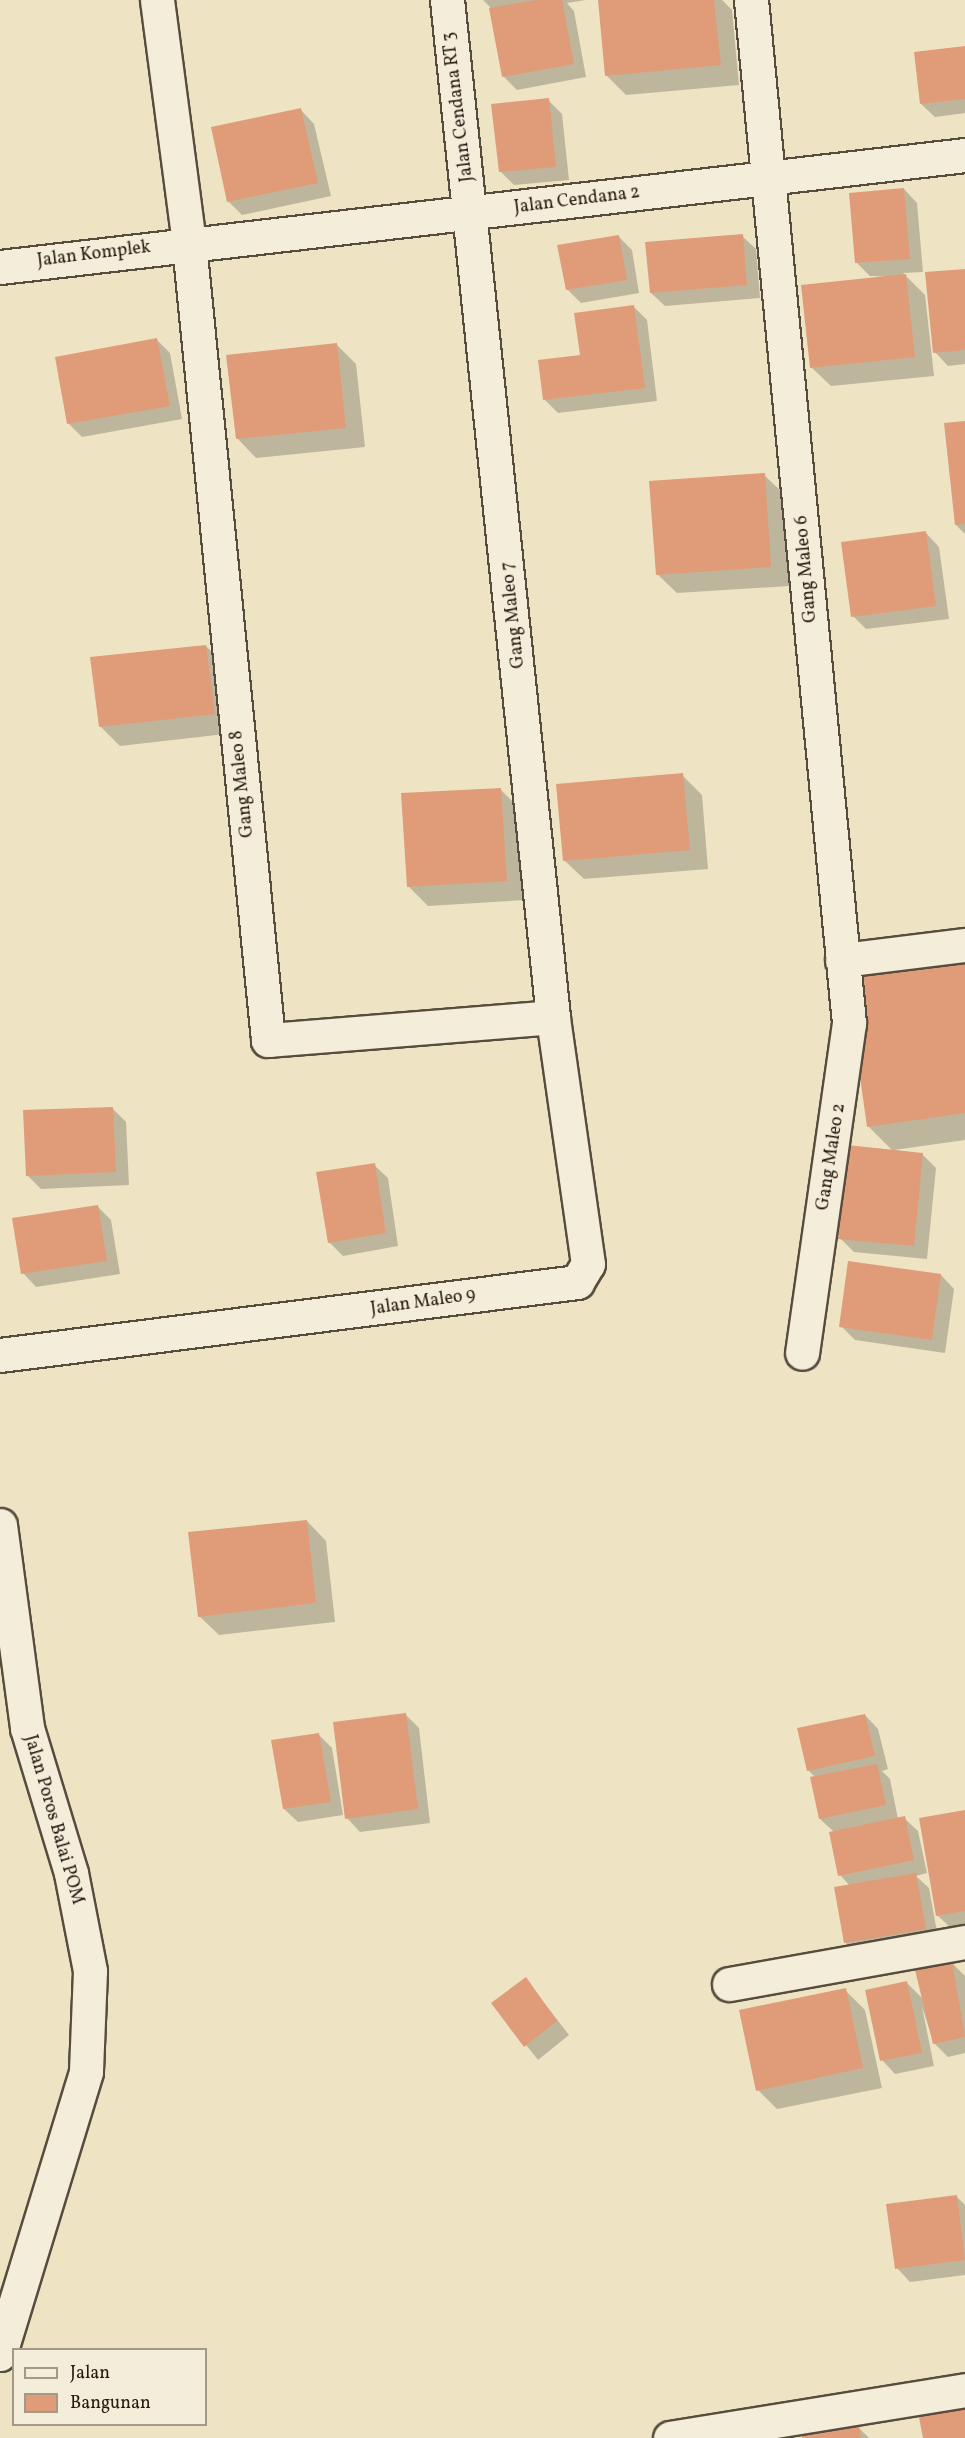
<!DOCTYPE html>
<style>
body{margin:0}
#map{position:relative;width:965px;height:2438px;overflow:hidden;background:#eee4c4;font-family:Vollkorn,serif}
div>[style]{position:absolute}
.shadow>*{inset:0;background:#0003}
.building>*{inset:0;background:#e09c79}
.roads{filter:drop-shadow(2px 0 #584c3e) drop-shadow(-2px 0 #584c3e) drop-shadow(0 2px #584c3e) drop-shadow(0 -2px #584c3e)}
.minor>*{height:33px;margin:-16.5px;padding:0 16.5px;transform-origin:16.5px;border-radius:16.5px;background:#f4edd9}
span{translate:-50% -50%;white-space:nowrap;text-align:center;line-height:1.15;-webkit-text-stroke:4.5px #f4edd9;paint-order:stroke}
.street-label{font-size:18px;color:#261a11}
.legend{position:absolute;left:12px;top:2348px;width:195px;height:78px;box-sizing:border-box;background:#f4edd9;border:2px solid #a29989;margin:0;padding:8px 10px;list-style:none;font-size:18px;color:#261a11}
.legend li{display:flex;align-items:center;gap:12px;height:30px}
.legend b{width:30px;border:2px solid #a29989}
</style>
<div id="map">
<div class="shadow">
<div style="clip-path:polygon(483px 0,586px 0,567px 3px,574px 11px,586px 77px,517px 90px,503px 76px,490px 7px)"></div>
<div style="clip-path:polygon(599px 0,722px 0,732px 10px,739px 85px,626px 95px,607px 76px)"></div>
<div style="clip-path:polygon(965px 47px,965px 113px,935px 117px,921px 104px)"></div>
<div style="clip-path:polygon(548px 100px,562px 114px,569px 180px,514px 185px,501px 172px)"></div>
<div style="clip-path:polygon(301px 110px,314px 124px,331px 196px,242px 215px,228px 201px)"></div>
<div style="clip-path:polygon(904px 189px,917px 203px,923px 272px,903px 273px,925px 295px,934px 376px,831px 386px,811px 367px,894px 277px,870px 276px,856px 262px)"></div>
<div style="clip-path:polygon(618px 236px,632px 250px,639px 293px,581px 303px,567px 289px)"></div>
<div style="clip-path:polygon(742px 236px,756px 249px,760px 298px,665px 306px,651px 293px)"></div>
<div style="clip-path:polygon(965px 270px,965px 364px,948px 366px,934px 351px)"></div>
<div style="clip-path:polygon(634px 307px,647px 320px,657px 401px,558px 413px,544px 399px)"></div>
<div style="clip-path:polygon(157px 340px,170px 353px,182px 419px,82px 437px,69px 424px,56px 358px)"></div>
<div style="clip-path:polygon(337px 345px,356px 364px,365px 447px,256px 458px,237px 438px)"></div>
<div style="clip-path:polygon(965px 423px,965px 534px,956px 525px)"></div>
<div style="clip-path:polygon(764px 475px,784px 494px,790px 586px,677px 593px,657px 574px)"></div>
<div style="clip-path:polygon(926px 533px,939px 547px,949px 619px,866px 629px,853px 616px)"></div>
<div style="clip-path:polygon(206px 646px,225px 666px,234px 733px,120px 746px,100px 726px)"></div>
<div style="clip-path:polygon(682px 775px,702px 795px,708px 869px,584px 879px,564px 860px)"></div>
<div style="clip-path:polygon(500px 789px,520px 809px,525px 900px,428px 906px,408px 886px)"></div>
<div style="clip-path:polygon(965px 949px,965px 1140px,894px 1150px,922px 1154px,936px 1168px,927px 1259px,854px 1252px,840px 1238px,893px 1151px,868px 1126px)"></div>
<div style="clip-path:polygon(112px 1108px,126px 1122px,129px 1185px,41px 1189px,28px 1176px)"></div>
<div style="clip-path:polygon(374px 1165px,388px 1178px,398px 1246px,343px 1256px,329px 1242px)"></div>
<div style="clip-path:polygon(98px 1207px,111px 1220px,120px 1274px,36px 1287px,23px 1273px)"></div>
<div style="clip-path:polygon(941px 1275px,954px 1289px,945px 1353px,855px 1340px,841px 1326px)"></div>
<div style="clip-path:polygon(307px 1521px,326px 1541px,335px 1622px,219px 1635px,199px 1616px)"></div>
<div style="clip-path:polygon(405px 1714px,419px 1728px,430px 1823px,360px 1832px,347px 1818px)"></div>
<div style="clip-path:polygon(865px 1715px,878px 1729px,888px 1769px,882px 1771px,890px 1779px,898px 1819px,904px 1818px,918px 1831px,927px 1873px,916px 1876px,929px 1888px,939px 1943px,859px 1956px,845px 1942px,850px 1886px,840px 1875px,834px 1832px,820px 1819px,816px 1778px,808px 1770px)"></div>
<div style="clip-path:polygon(318px 1734px,332px 1748px,343px 1815px,298px 1822px,284px 1809px)"></div>
<div style="clip-path:polygon(965px 1811px,965px 1926px,951px 1928px,937px 1915px)"></div>
<div style="clip-path:polygon(952px 1963px,965px 1976px,965px 2053px,948px 2057px,934px 2043px,922px 2007px,934px 2066px,895px 2074px,882px 2060px,907px 1983px,923px 1999px)"></div>
<div style="clip-path:polygon(526px 1979px,569px 2035px,538px 2060px,493px 2003px)"></div>
<div style="clip-path:polygon(845px 1990px,865px 2010px,882px 2088px,777px 2109px,758px 2090px)"></div>
<div style="clip-path:polygon(957px 2197px,965px 2205px,965px 2275px,910px 2282px,897px 2268px)"></div>
<div style="clip-path:polygon(859px 2428px,869px 2438px,804px 2438px)"></div>
</div>
<div class="building">
<div style="clip-path:polygon(536px 0,562px 0,574px 64px,502px 77px,489px 8px)"></div>
<div style="clip-path:polygon(598px 0,714px 0,721px 65px,605px 76px)"></div>
<div style="clip-path:polygon(965px 46px,965px 99px,920px 104px,914px 52px)"></div>
<div style="clip-path:polygon(549px 98px,556px 167px,499px 172px,491px 104px)"></div>
<div style="clip-path:polygon(301px 108px,318px 183px,227px 202px,211px 127px)"></div>
<div style="clip-path:polygon(904px 188px,910px 259px,855px 263px,849px 193px)"></div>
<div style="clip-path:polygon(743px 234px,747px 285px,650px 293px,645px 242px)"></div>
<div style="clip-path:polygon(619px 235px,627px 280px,566px 290px,557px 245px)"></div>
<div style="clip-path:polygon(965px 269px,965px 350px,933px 353px,925px 272px)"></div>
<div style="clip-path:polygon(906px 274px,915px 357px,810px 368px,801px 285px)"></div>
<div style="clip-path:polygon(634px 305px,645px 388px,543px 400px,538px 360px,580px 355px,574px 313px)"></div>
<div style="clip-path:polygon(157px 338px,170px 406px,67px 424px,55px 357px)"></div>
<div style="clip-path:polygon(337px 343px,346px 428px,236px 439px,226px 355px)"></div>
<div style="clip-path:polygon(965px 421px,965px 524px,955px 525px,944px 423px)"></div>
<div style="clip-path:polygon(765px 473px,771px 567px,656px 575px,649px 481px)"></div>
<div style="clip-path:polygon(926px 531px,936px 606px,851px 617px,841px 542px)"></div>
<div style="clip-path:polygon(206px 645px,215px 714px,99px 727px,90px 657px)"></div>
<div style="clip-path:polygon(683px 773px,690px 850px,563px 861px,556px 784px)"></div>
<div style="clip-path:polygon(501px 788px,507px 881px,407px 887px,401px 793px)"></div>
<div style="clip-path:polygon(965px 948px,965px 1113px,867px 1127px,844px 962px)"></div>
<div style="clip-path:polygon(113px 1107px,116px 1172px,26px 1176px,23px 1110px)"></div>
<div style="clip-path:polygon(847px 1145px,923px 1153px,914px 1246px,838px 1239px)"></div>
<div style="clip-path:polygon(375px 1163px,386px 1233px,328px 1243px,316px 1172px)"></div>
<div style="clip-path:polygon(98px 1205px,107px 1261px,21px 1274px,12px 1218px)"></div>
<div style="clip-path:polygon(848px 1261px,941px 1274px,932px 1340px,839px 1327px)"></div>
<div style="clip-path:polygon(307px 1520px,316px 1603px,198px 1617px,188px 1532px)"></div>
<div style="clip-path:polygon(406px 1713px,418px 1809px,345px 1819px,333px 1722px)"></div>
<div style="clip-path:polygon(865px 1714px,875px 1756px,807px 1771px,797px 1728px)"></div>
<div style="clip-path:polygon(319px 1733px,331px 1802px,283px 1809px,271px 1740px)"></div>
<div style="clip-path:polygon(877px 1764px,886px 1805px,819px 1819px,810px 1777px)"></div>
<div style="clip-path:polygon(965px 1810px,965px 1911px,936px 1916px,919px 1818px)"></div>
<div style="clip-path:polygon(905px 1816px,914px 1860px,838px 1876px,829px 1832px)"></div>
<div style="clip-path:polygon(916px 1873px,926px 1929px,844px 1943px,834px 1887px)"></div>
<div style="clip-path:polygon(952px 1961px,965px 2037px,933px 2044px,915px 1970px)"></div>
<div style="clip-path:polygon(526px 1977px,557px 2021px,524px 2047px,491px 2003px)"></div>
<div style="clip-path:polygon(907px 1981px,922px 2053px,880px 2061px,865px 1990px)"></div>
<div style="clip-path:polygon(846px 1988px,863px 2068px,756px 2091px,739px 2010px)"></div>
<div style="clip-path:polygon(957px 2195px,965px 2260px,895px 2269px,886px 2204px)"></div>
<div style="clip-path:polygon(965px 2399px,965px 2438px,923px 2438px,917px 2407px)"></div>
<div style="clip-path:polygon(859px 2426px,861px 2438px,802px 2438px,802px 2434px)"></div>
</div>
<div class="roads">
<div class="minor">
<div style="left:157px;top:0;width:246px;rotate:82.5deg"></div>
<div style="left:189px;top:244px;width:800px;rotate:84.33deg"></div>
<div style="left:268px;top:1040px;width:286px;rotate:-4.6deg"></div>
<div style="left:751px;top:0;width:1028px;rotate:84.53deg"></div>
<div style="left:849px;top:1023px;width:333px;rotate:98.1deg"></div>
<div style="left:0;top:267px;width:971px;rotate:-6.62deg"></div>
<div style="left:842px;top:960px;width:124px;rotate:-7deg"></div>
<div style="left:0;top:1355px;width:582px;rotate:-7.21deg"></div>
<div style="left:577px;top:1282px;width:21px;rotate:-59deg"></div>
<div style="left:588px;top:1264px;width:249px;rotate:-98.1deg"></div>
<div style="left:553px;top:1017px;width:1023px;rotate:-95.95deg"></div>
<div style="left:0;top:1525px;width:205px;rotate:82.4deg"></div>
<div style="left:27px;top:1728px;width:152px;rotate:73.1deg"></div>
<div style="left:71px;top:1873px;width:100px;rotate:79deg"></div>
<div style="left:90px;top:1971px;width:101px;rotate:92.3deg"></div>
<div style="left:86px;top:2072px;width:295px;rotate:107deg"></div>
<div style="left:729px;top:1984px;width:240px;rotate:-10.1deg"></div>
<div style="left:670px;top:2438px;width:299px;rotate:-9.2deg"></div>
</div>
</div>
<div class="street-label">
<span style="left:459px;top:107px;rotate:-97deg">Jalan Cendana RT 3</span>
<span style="left:577px;top:201px;rotate:-7deg">Jalan Cendana 2</span>
<span style="left:94px;top:255px;rotate:-7deg">Jalan Komplek</span>
<span style="left:807px;top:569px;rotate:-95deg">Gang Maleo 6</span>
<span style="left:514px;top:615px;rotate:-96deg">Gang Maleo 7</span>
<span style="left:243px;top:784px;rotate:-96deg">Gang Maleo 8</span>
<span style="left:832px;top:1157px;rotate:-81deg">Gang Maleo 2</span>
<span style="left:423px;top:1303px;rotate:-8deg">Jalan Maleo 9</span>
<span style="left:53px;top:1820px;rotate:74deg">Jalan Poros Balai POM</span>
</div>
<ul class="legend">
<li><b style="height:8px;background:#f4edd9"></b>Jalan</li>
<li><b style="height:16px;background:#e09c79"></b>Bangunan</li>
</ul>
</div>
